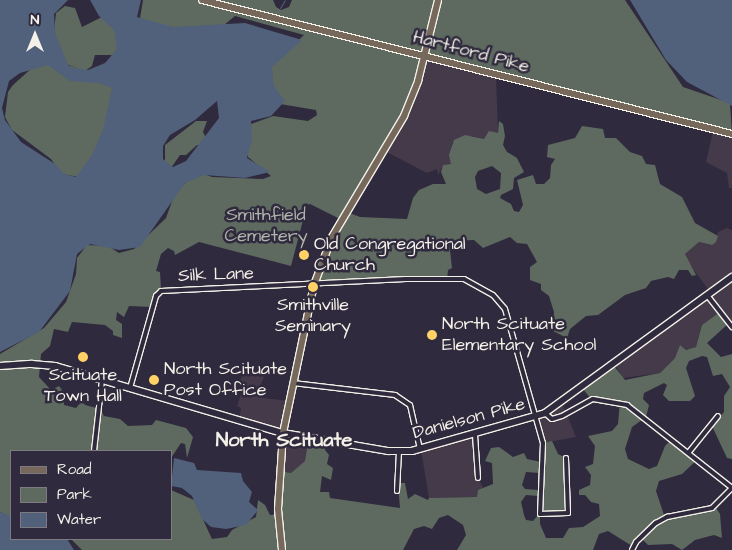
<!DOCTYPE html>
<style>
body{margin:0}
#map{position:relative;width:732px;height:550px;overflow:hidden;background:#2f2a3d;font-family:"Architects Daughter",sans-serif}
div>[style]{position:absolute}
.built>*{inset:0;background:#453a4a}
.green>*{inset:0;background:#5e6a5f}
.water>*{inset:0;background:#51607b}
.stream>*{height:1px;margin:-0.5px;padding:0 0.5px;transform-origin:0.5px;border-radius:0.5px;background:#51607b}
.roads{filter:drop-shadow(1px 0 #f4f1e8) drop-shadow(-1px 0 #f4f1e8) drop-shadow(0 1px #f4f1e8) drop-shadow(0 -1px #f4f1e8)}
.minor>*{height:4px;margin:-2px;padding:0 2px;transform-origin:2px;border-radius:2px;background:#2f2a3d}
.secondary>*{height:5.5px;margin:-2.75px;padding:0 2.75px;transform-origin:2.75px;border-radius:2.75px;background:#2f2a3d}
.primary>*{height:6px;margin:-3px;padding:0 3px;transform-origin:3px;border-radius:3px;background:#76695c}
.trunk>*{height:6px;margin:-3px;padding:0 3px;transform-origin:3px;border-radius:3px;background:#76695c}
.dots>*{width:14px;height:14px;translate:-50% -50%;box-sizing:border-box;border:2px solid #2f2a3d;border-radius:50%}
span{translate:-50% -50%;white-space:nowrap;text-align:center;line-height:1.15;-webkit-text-stroke:5px #2f2a3d;paint-order:stroke}
.street-label{font-size:18px;color:#f4f1e8}
.park-label{font-size:18px;color:#b0b4aa}
.poi-label{font-size:18px;color:#f4f1e8}
.left{translate:0 -50%;text-align:left}
.quarter-label{font-size:20px;color:#f4f1e8;font-weight:700}
.legend{position:absolute;left:10px;top:450px;width:162px;height:90px;box-sizing:border-box;background:#2f2a3d;border:1px solid #7e7a81;margin:0;padding:6px 9px;list-style:none;font-size:15px;color:#f4f1e8}
.legend li{display:flex;align-items:center;gap:10px;height:25px}
.legend b{width:25px;border:1px solid #7e7a81}
.north{position:absolute;left:10px;top:10px;width:50px;height:50px;-webkit-text-stroke:4px #2f2a3d;paint-order:stroke;rotate:0deg;font-size:14px;font-weight:700;line-height:20px;text-align:center;color:#f4f1e8}
.north::after{content:'';display:block;margin:auto;width:18px;height:22px;background:#f4f1e8;clip-path:polygon(50% 0,100% 100%,50% 72%,0 100%)}
</style>
<div id="map">
<div class="built">
<div style="clip-path:polygon(424px 57px,496px 76px,498px 133px,484px 139px,472px 136px,452px 143px,451px 164px,443px 165px,438px 175px,437px 169px,427px 173px,385px 151px)"></div>
<div style="clip-path:polygon(713px 131px,732px 135px,732px 188px,729px 188px,727px 173px,706px 162px)"></div>
<div style="clip-path:polygon(727px 228px,732px 230px,732px 326px,720px 312px,702px 325px,696px 347px,686px 350px,680px 345px,675px 358px,660px 373px,623px 378px,615px 365px,711px 293px,684px 257px,685px 254px,699px 242px,710px 245px,716px 241px,718px 232px)"></div>
<div style="clip-path:polygon(246px 368px,264px 377px,258px 392px,263px 398px,289px 401px,283px 431px,239px 418px,241px 408px,237px 406px,241px 394px,238px 384px)"></div>
<div style="clip-path:polygon(562px 403px,576px 437px,543px 443px,536px 419px)"></div>
<div style="clip-path:polygon(283px 433px,309px 438px,306px 461px,291px 473px,280px 471px)"></div>
<div style="clip-path:polygon(475px 436px,478px 477px,483px 488px,478px 497px,429px 498px,421px 450px)"></div>
</div>
<div class="green">
<div style="clip-path:polygon(evenodd,143px 0,273px 0,276px 7px,281px 10px,289px 7px,292px 0,625px 0,683px 87px,730px 103px,732px 135px,425px 57px,412px 99px,347px 212px,360px 217px,407px 219px,413px 198px,419px 190px,433px 184px,446px 184px,441px 172px,443px 165px,451px 164px,449px 155px,454px 140px,465px 135px,484px 139px,489px 131px,498px 133px,499px 121px,503px 124px,505px 136px,503px 145px,507px 152px,517px 158px,524px 172px,514px 178px,513px 189px,501px 195px,500px 198px,511px 204px,514px 211px,519px 212px,523px 205px,517px 180px,533px 175px,536px 184px,544px 184px,550px 178px,551px 165px,555px 159px,547px 157px,548px 145px,575px 138px,582px 126px,603px 129px,605px 138px,616px 138px,630px 152px,642px 156px,646px 164px,655px 165px,660px 184px,682px 197px,695px 223px,718px 236px,716px 242px,712px 245px,699px 242px,685px 254px,696px 275px,692px 276px,688px 270px,679px 270px,674px 279px,668px 277px,651px 281px,646px 288px,625px 295px,598px 315px,586px 316px,570px 329px,567px 338px,553px 331px,554px 312px,549px 296px,541px 290px,541px 284px,530px 280px,530px 267px,537px 262px,527px 244px,517px 243px,510px 237px,483px 248px,474px 240px,449px 241px,452px 268px,448px 270px,447px 280px,315px 285px,342px 220px,310px 204px,307px 205px,291px 266px,199px 242px,175px 255px,174px 251px,168px 248px,161px 254px,156px 271px,160px 272px,161px 289px,152px 307px,129px 306px,124px 317px,117px 312px,116px 320px,122px 324px,122px 338px,113px 335px,113px 331px,105px 325px,72px 322px,68px 332px,54px 329px,50px 346px,41px 354px,39px 377px,51px 390px,59px 386px,64px 393px,64px 405px,76px 408px,82px 401px,85px 405px,100px 409px,104px 416px,120px 419px,128px 426px,152px 425px,156px 420px,186px 428px,193px 437px,187px 458px,185px 444px,181px 443px,171px 458px,171px 451px,11px 451px,11px 517px,0 512px,0 354px,44px 328px,66px 302px,76px 274px,77px 258px,87px 245px,108px 246px,119px 253px,134px 249px,166px 218px,175px 193px,186px 182px,204px 174px,212px 177px,263px 179px,271px 176px,248px 157px,243px 127px,273px 116px,308px 121px,317px 115px,316px 110px,280px 104px,261px 75px,304px 35px,235px 16px,224px 25px,171px 32px,140px 18px,143px 0,492px 166px,501px 173px,500px 189px,486px 194px,477px 189px,475px 177px,478px 171px,492px 166px)"></div>
<div style="clip-path:polygon(65px 6px,75px 8px,82px 27px,102px 17px,121px 18px,120px 55px,95px 55px,92px 66px,85px 71px,66px 64px,52px 49px,56px 13px)"></div>
<div style="clip-path:polygon(45px 62px,63px 64px,117px 79px,106px 134px,79px 177px,61px 174px,51px 159px,12px 130px,5px 117px,8px 92px,13px 85px,33px 67px)"></div>
<div style="clip-path:polygon(196px 121px,207px 121px,203px 132px,207px 140px,202px 146px,197px 145px,186px 155px,180px 155px,171px 168px,165px 166px,165px 145px)"></div>
<div style="clip-path:polygon(evenodd,720px 312px,729px 323px,707px 343px,721px 357px,732px 354px,732px 459px,727px 458px,712px 426px,724px 412px,724px 396px,730px 387px,722px 374px,713px 376px,707px 357px,702px 356px,689px 361px,686px 368px,695px 396px,690px 401px,669px 401px,663px 395px,667px 385px,664px 383px,644px 393px,643px 399px,649px 405px,646px 417px,632px 427px,625px 449px,628px 459px,649px 469px,657px 466px,665px 446px,673px 438px,698px 459px,682px 474px,659px 481px,656px 491px,665px 518px,715px 506px,720px 514px,722px 538px,714px 535px,695px 540px,682px 550px,672px 544px,648px 545px,640px 537px,632px 546px,608px 531px,599px 534px,593px 550px,457px 550px,466px 535px,463px 525px,448px 515px,439px 518px,432px 529px,424px 526px,414px 529px,403px 550px,82px 550px,72px 540px,171px 539px,171px 490px,194px 500px,212px 539px,227px 537px,232px 530px,256px 517px,258px 500px,265px 505px,270px 515px,278px 514px,280px 471px,291px 473px,305px 461px,309px 438px,327px 441px,325px 450px,329px 455px,327px 464px,333px 468px,331px 480px,322px 476px,320px 492px,329px 492px,330px 498px,400px 508px,398px 483px,405px 483px,408px 499px,415px 494px,428px 500px,429px 498px,477px 497px,478px 490px,493px 484px,492px 463px,485px 461px,491px 448px,499px 447px,513px 457px,524px 453px,527px 459px,541px 462px,543px 443px,552px 441px,558px 454px,566px 458px,568px 513px,540px 514px,540px 524px,546px 538px,563px 538px,569px 528px,583px 527px,600px 516px,599px 504px,591px 502px,585px 495px,579px 495px,579px 490px,590px 485px,591px 475px,585px 467px,593px 464px,595px 446px,588px 436px,612px 431px,618px 424px,620px 402px,591px 399px,583px 389px,614px 366px,625px 380px,660px 373px,675px 358px,680px 345px,686px 350px,696px 347px,702px 325px,720px 312px,526px 472px,540px 473px,539px 490px,525px 489px,522px 485px,526px 472px,720px 312px,526px 495px,538px 496px,540px 513px,533px 521px,526px 520px,524px 515px,521px 502px,526px 495px)"></div>
</div>
<div class="water">
<div style="clip-path:polygon(evenodd,0 0,68px 0,54px 14px,55px 33px,69px 67px,88px 70px,105px 63px,117px 49px,114px 30px,99px 16px,90px 0,141px 0,137px 17px,173px 27px,245px 23px,302px 40px,272px 67px,274px 86px,285px 101px,271px 116px,251px 121px,252px 140px,247px 158px,270px 172px,245px 178px,204px 175px,185px 183px,140px 247px,119px 250px,90px 244px,77px 254px,70px 291px,39px 332px,0 352px,0 0,48px 65px,70px 81px,99px 83px,112px 88px,103px 130px,92px 155px,76px 177px,64px 174px,55px 164px,21px 142px,5px 120px,2px 108px,9px 81px,20px 73px,48px 65px,0 0,217px 101px,219px 118px,186px 161px,173px 167px,163px 159px,163px 146px,170px 135px,195px 120px,217px 101px)"></div>
<div style="clip-path:polygon(630px 0,732px 0,732px 106px,687px 82px,666px 60px)"></div>
<div style="clip-path:polygon(174px 458px,194px 463px,197px 470px,241px 473px,243px 481px,252px 492px,249px 502px,258px 510px,246px 525px,226px 529px,211px 527px,202px 519px,192px 496px,182px 488px,171px 486px)"></div>
<div style="clip-path:polygon(0 512px,11px 516px,11px 539px,67px 539px,74px 550px,0 550px)"></div>
</div>
<div class="stream">
<div style="left:280px;top:8px;width:9px;rotate:-58deg"></div>
</div>
<div class="roads">
<div class="minor">
<div style="left:707px;top:295px;width:41px;rotate:52deg"></div>
<div style="left:293px;top:383px;width:103px;rotate:6.7deg"></div>
<div style="left:395px;top:395px;width:18px;rotate:34deg"></div>
<div style="left:410px;top:405px;width:45px;rotate:77.2deg"></div>
<div style="left:130px;top:388px;width:96px;rotate:-74.2deg"></div>
<div style="left:156px;top:296px;width:7px;rotate:-45deg"></div>
<div style="left:161px;top:291px;width:245px;rotate:-2.8deg"></div>
<div style="left:406px;top:279px;width:58px"></div>
<div style="left:464px;top:279px;width:33px;rotate:29deg"></div>
<div style="left:493px;top:295px;width:18px;rotate:49deg"></div>
<div style="left:505px;top:309px;width:139px;rotate:74.2deg"></div>
<div style="left:543px;top:443px;width:71px;rotate:92.4deg"></div>
<div style="left:540px;top:514px;width:28px;rotate:-2deg"></div>
<div style="left:568px;top:513px;width:55px;rotate:-92.1deg"></div>
<div style="left:545px;top:413px;width:9px;rotate:41deg"></div>
<div style="left:552px;top:419px;width:10px;rotate:-17deg"></div>
<div style="left:562px;top:416px;width:35px;rotate:-29deg"></div>
<div style="left:593px;top:399px;width:35px;rotate:10deg"></div>
<div style="left:627px;top:405px;width:134px;rotate:38.3deg"></div>
<div style="left:475px;top:435px;width:43px;rotate:86deg"></div>
<div style="left:94px;top:451px;width:71px;rotate:-83.6deg"></div>
<div style="left:689px;top:452px;width:46px;rotate:-51.1deg"></div>
<div style="left:397px;top:491px;width:40px;rotate:-87.1deg"></div>
<div style="left:632px;top:550px;width:9px;rotate:-63deg"></div>
<div style="left:636px;top:542px;width:28px;rotate:-44deg"></div>
<div style="left:656px;top:523px;width:13px;rotate:-29deg"></div>
<div style="left:667px;top:517px;width:46px;rotate:-11.3deg"></div>
<div style="left:712px;top:508px;width:28px;rotate:-45deg"></div>
</div>
<div class="secondary">
<div style="left:0;top:366px;width:32px;rotate:-4deg"></div>
<div style="left:32px;top:364px;width:23px;rotate:5deg"></div>
<div style="left:55px;top:366px;width:238px;rotate:16.4deg"></div>
<div style="left:283px;top:433px;width:107px;rotate:9.7deg"></div>
<div style="left:388px;top:451px;width:24px"></div>
<div style="left:412px;top:451px;width:138px;rotate:-15.9deg"></div>
<div style="left:545px;top:413px;width:231px;rotate:-36deg"></div>
</div>
<div class="primary">
<div style="left:282px;top:550px;width:41px;rotate:-95.6deg"></div>
<div style="left:278px;top:509px;width:76px;rotate:-86.2deg"></div>
<div style="left:283px;top:433px;width:151px;rotate:-78.2deg"></div>
<div style="left:314px;top:285px;width:51px;rotate:-69.4deg"></div>
<div style="left:332px;top:237px;width:141px;rotate:-59.2deg"></div>
<div style="left:404px;top:116px;width:38px;rotate:-68deg"></div>
<div style="left:418px;top:81px;width:83px;rotate:-76.1deg"></div>
</div>
<div class="trunk">
<div style="left:202px;top:0;width:547px;rotate:14.19deg"></div>
</div>
</div>
<div class="dots">
<div style="left:304px;top:255px;background:#ffd166"></div>
<div style="left:313px;top:287px;background:#ffd166"></div>
<div style="left:432px;top:335px;background:#ffd166"></div>
<div style="left:83px;top:357px;background:#ffd166"></div>
<div style="left:154px;top:380px;background:#ffd166"></div>
</div>
<div class="street-label">
<span style="left:471px;top:52px;rotate:15deg">Hartford Pike</span>
<span style="left:216px;top:275px;rotate:-2deg">Silk Lane</span>
<span style="left:469px;top:419px;rotate:-15deg">Danielson Pike</span>
</div>
<div class="park-label">
<span style="left:266px;top:226px">Smithfield<br>Cemetery</span>
</div>
<div class="poi-label">
<span class="left" style="left:314px;top:255px">Old Congregational<br>Church</span>
<span style="left:313px;top:316px">Smithville<br>Seminary</span>
<span class="left" style="left:442px;top:335px">North Scituate<br>Elementary School</span>
<span class="left" style="left:164px;top:380px">North Scituate<br>Post Office</span>
<span style="left:83px;top:386px">Scituate<br>Town Hall</span>
</div>
<div class="quarter-label">
<span style="left:284px;top:440px">North Scituate</span>
</div>
<ul class="legend">
<li><b style="height:6px;background:#76695c"></b>Road</li>
<li><b style="height:14px;background:#5e6a5f"></b>Park</li>
<li><b style="height:14px;background:#51607b"></b>Water</li>
</ul>
<div class="north">N</div>
</div>
